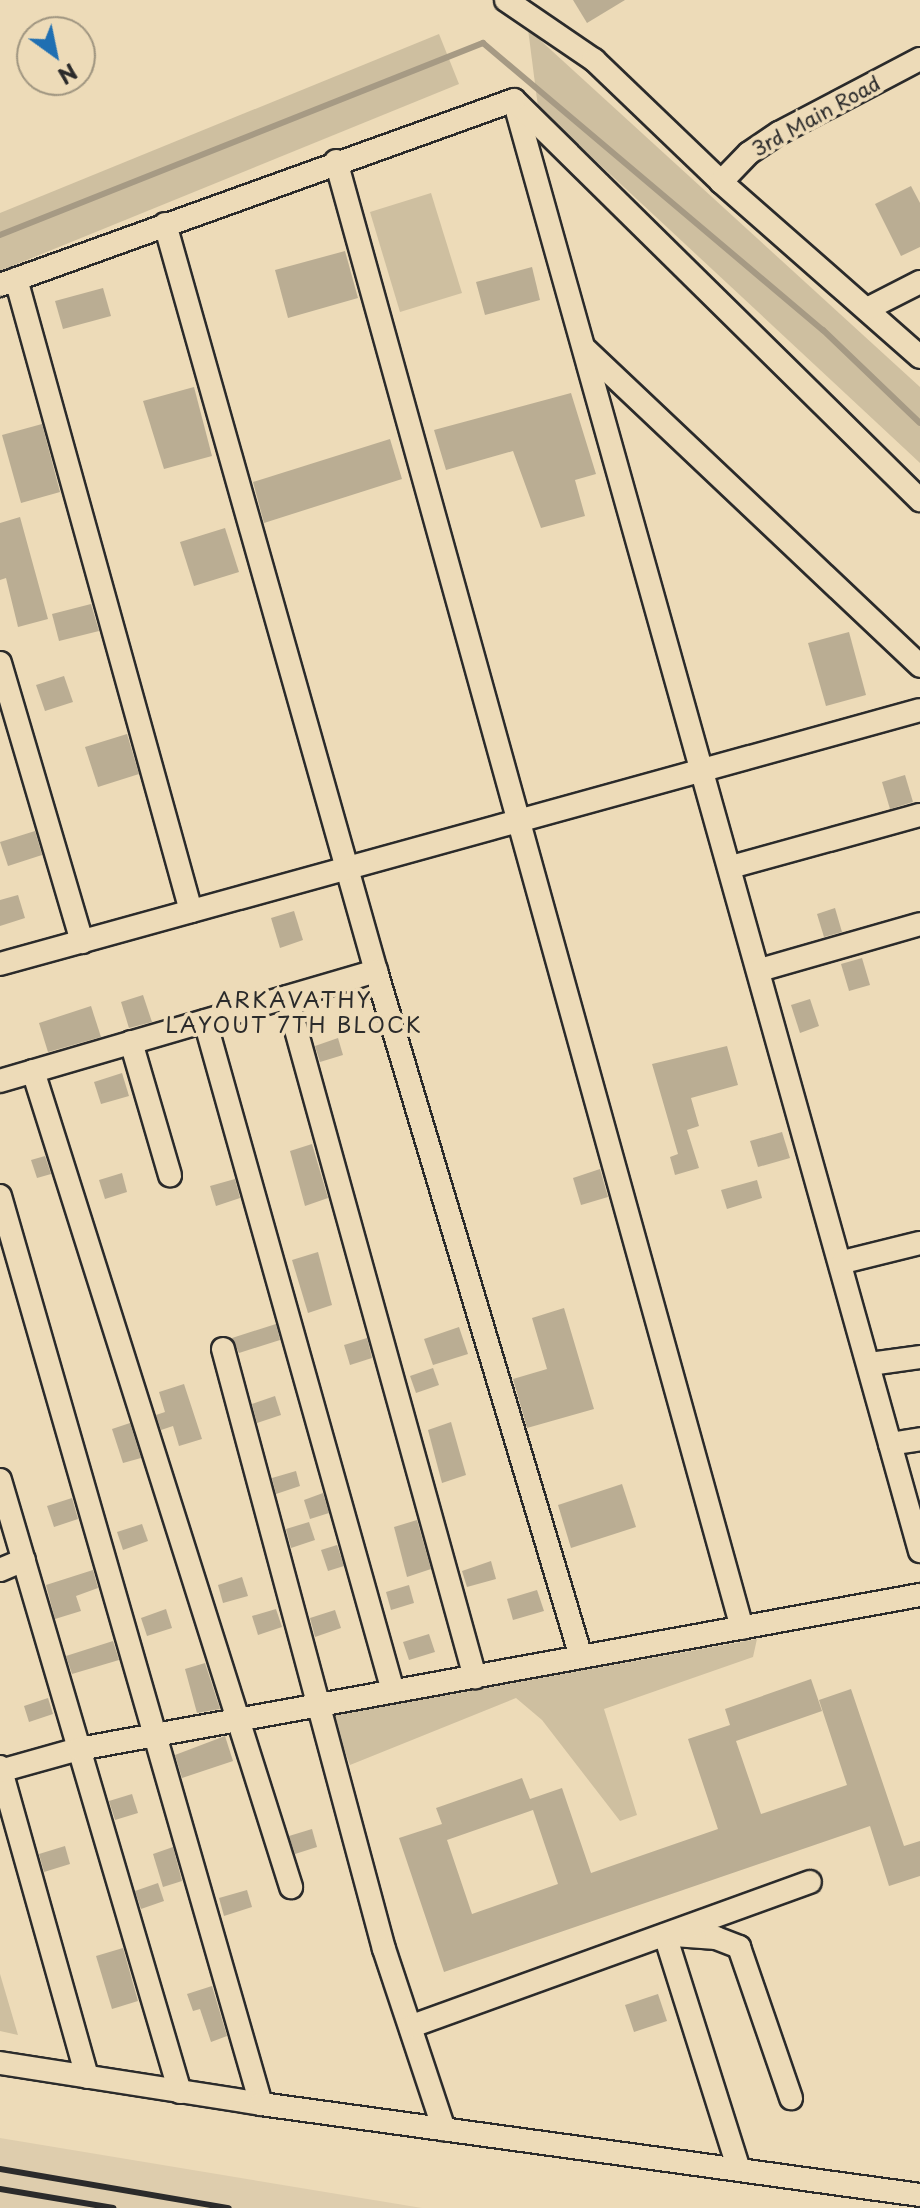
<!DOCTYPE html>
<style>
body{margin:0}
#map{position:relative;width:920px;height:2208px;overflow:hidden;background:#eddbb8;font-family:"Playpen Sans",sans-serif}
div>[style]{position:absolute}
.built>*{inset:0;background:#decdad}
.green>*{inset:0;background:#cebfa0}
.stream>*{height:6px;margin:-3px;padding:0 3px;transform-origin:3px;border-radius:3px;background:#a69a84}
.building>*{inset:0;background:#baad93}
.roads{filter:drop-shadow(2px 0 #2b2b2b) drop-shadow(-2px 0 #2b2b2b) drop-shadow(0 2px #2b2b2b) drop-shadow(0 -2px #2b2b2b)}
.minor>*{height:22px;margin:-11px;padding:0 11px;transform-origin:11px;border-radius:11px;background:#eddbb8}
.rail>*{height:6px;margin:-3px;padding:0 3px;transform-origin:3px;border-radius:3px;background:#2b2b2b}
span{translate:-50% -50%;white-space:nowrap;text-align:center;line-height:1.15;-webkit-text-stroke:8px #eddbb8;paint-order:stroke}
.street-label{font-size:20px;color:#2b2b2b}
.neighbourhood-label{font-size:22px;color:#2b2b2b;letter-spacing:2px}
.north{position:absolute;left:16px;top:16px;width:80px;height:80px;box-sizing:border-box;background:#eddbb8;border:2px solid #9f9580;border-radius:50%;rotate:147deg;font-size:22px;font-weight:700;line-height:32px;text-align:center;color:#2b2b2b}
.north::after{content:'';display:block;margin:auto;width:28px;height:36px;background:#1f6fb2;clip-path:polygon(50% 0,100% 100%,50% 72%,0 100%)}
</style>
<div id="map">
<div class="built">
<div style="clip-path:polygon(0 2138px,422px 2208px,0 2208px)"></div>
</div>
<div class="green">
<div style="clip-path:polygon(528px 29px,920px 387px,920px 463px,538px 107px)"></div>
<div style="clip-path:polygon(439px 34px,459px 84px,0 271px,0 213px)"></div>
<div style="clip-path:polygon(431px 193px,462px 293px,400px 312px,370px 212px)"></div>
<div style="clip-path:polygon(757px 1639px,753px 1657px,604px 1709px,637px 1815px,620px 1821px,542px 1720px,516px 1698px,350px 1765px,332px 1716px)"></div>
<div style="clip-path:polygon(0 1974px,18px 2035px,0 2031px)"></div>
</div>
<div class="stream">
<div style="left:0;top:235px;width:520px;rotate:-21.68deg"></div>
<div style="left:483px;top:43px;width:445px;rotate:40.2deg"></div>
<div style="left:823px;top:330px;width:134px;rotate:43.8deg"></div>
</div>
<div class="building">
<div style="clip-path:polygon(573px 0,625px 0,587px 23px)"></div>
<div style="clip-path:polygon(911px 186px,920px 203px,920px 247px,901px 256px,875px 204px)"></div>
<div style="clip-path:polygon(345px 251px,358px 298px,288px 318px,275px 270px)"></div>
<div style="clip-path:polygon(532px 267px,540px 300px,485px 315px,476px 282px)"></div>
<div style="clip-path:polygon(103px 288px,111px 316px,63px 329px,55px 301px)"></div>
<div style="clip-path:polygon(194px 387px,212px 456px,164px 469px,143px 401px)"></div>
<div style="clip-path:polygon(571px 393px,596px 474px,575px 480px,585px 516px,541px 528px,513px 451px,446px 470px,434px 430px)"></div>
<div style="clip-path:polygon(42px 424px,60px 492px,21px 503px,2px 435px)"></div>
<div style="clip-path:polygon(390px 439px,402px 479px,264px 523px,253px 482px)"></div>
<div style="clip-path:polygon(20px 517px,48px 619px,18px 627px,6px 578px,0 580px,0 523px)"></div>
<div style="clip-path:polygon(225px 528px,239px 572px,194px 586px,180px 542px)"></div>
<div style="clip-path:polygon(91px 604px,99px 631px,59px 641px,52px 614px)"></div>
<div style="clip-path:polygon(849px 632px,866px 695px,826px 706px,808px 643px)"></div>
<div style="clip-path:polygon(64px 676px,73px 702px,45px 711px,36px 685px)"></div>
<div style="clip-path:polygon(127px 734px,139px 774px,98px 787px,85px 747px)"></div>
<div style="clip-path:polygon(905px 775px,913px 802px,890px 809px,882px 782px)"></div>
<div style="clip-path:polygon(35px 831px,42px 855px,8px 866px,0 842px)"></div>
<div style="clip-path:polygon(18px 895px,25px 918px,0 926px,0 900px)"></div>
<div style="clip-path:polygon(835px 908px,842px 932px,824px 937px,817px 914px)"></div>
<div style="clip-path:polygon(294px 911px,303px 940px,280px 948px,271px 918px)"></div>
<div style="clip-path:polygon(862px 958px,870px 985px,849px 991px,841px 964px)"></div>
<div style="clip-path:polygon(143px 995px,152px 1022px,129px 1028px,121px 1002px)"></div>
<div style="clip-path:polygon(810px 999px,819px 1026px,800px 1033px,791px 1005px)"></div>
<div style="clip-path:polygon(91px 1006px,101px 1037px,48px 1052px,39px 1023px)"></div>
<div style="clip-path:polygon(338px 1038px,343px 1055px,320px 1062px,315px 1046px)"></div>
<div style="clip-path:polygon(727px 1046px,738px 1085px,691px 1098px,699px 1126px,687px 1130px,699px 1168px,675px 1175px,670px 1157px,678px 1154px,652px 1064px)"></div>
<div style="clip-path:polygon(122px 1073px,129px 1096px,101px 1104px,94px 1082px)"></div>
<div style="clip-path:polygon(782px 1132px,790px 1158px,758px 1167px,750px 1141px)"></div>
<div style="clip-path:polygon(312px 1144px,328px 1198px,305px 1206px,290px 1151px)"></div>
<div style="clip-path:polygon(45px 1156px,51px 1174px,37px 1178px,31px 1160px)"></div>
<div style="clip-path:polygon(600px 1169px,608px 1197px,581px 1205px,573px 1178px)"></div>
<div style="clip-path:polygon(122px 1173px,127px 1192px,105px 1199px,99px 1180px)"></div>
<div style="clip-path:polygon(235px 1179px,240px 1198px,216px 1206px,210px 1186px)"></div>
<div style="clip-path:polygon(757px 1180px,762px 1198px,727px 1209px,721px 1190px)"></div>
<div style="clip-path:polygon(318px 1252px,332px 1305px,308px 1313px,292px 1260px)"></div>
<div style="clip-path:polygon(564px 1308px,594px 1409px,527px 1428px,513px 1379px,547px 1369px,532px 1318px)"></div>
<div style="clip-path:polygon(276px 1324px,280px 1340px,239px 1353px,232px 1338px)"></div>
<div style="clip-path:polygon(459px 1327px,468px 1354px,433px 1365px,424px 1339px)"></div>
<div style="clip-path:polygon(367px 1338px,372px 1358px,350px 1365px,344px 1345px)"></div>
<div style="clip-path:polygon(433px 1368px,439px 1385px,416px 1393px,410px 1376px)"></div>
<div style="clip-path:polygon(184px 1384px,202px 1439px,179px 1446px,173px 1426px,161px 1430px,156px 1415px,165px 1412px,159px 1392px)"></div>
<div style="clip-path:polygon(275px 1396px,281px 1415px,257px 1423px,252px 1404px)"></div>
<div style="clip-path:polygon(451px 1422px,466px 1475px,442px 1483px,428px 1430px)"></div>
<div style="clip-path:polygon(130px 1423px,141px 1458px,123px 1463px,112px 1429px)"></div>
<div style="clip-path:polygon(296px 1471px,300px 1486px,276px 1494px,272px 1478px)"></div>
<div style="clip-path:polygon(622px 1484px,636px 1527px,571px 1548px,558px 1505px)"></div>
<div style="clip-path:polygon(323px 1493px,329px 1513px,310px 1519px,304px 1500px)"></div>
<div style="clip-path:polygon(72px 1498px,78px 1519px,54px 1527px,47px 1506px)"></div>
<div style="clip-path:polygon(417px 1520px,431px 1569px,407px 1577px,394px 1527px)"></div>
<div style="clip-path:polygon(309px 1522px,315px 1540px,291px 1548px,286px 1529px)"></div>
<div style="clip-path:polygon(142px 1524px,148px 1541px,123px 1550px,117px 1532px)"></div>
<div style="clip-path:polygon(337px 1545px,344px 1566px,328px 1571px,321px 1550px)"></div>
<div style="clip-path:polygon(491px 1561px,496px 1579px,467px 1587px,462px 1571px)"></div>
<div style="clip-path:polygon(93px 1570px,98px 1588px,76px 1596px,81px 1611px,55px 1619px,46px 1585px)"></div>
<div style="clip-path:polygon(242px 1577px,248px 1596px,223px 1603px,218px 1585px)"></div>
<div style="clip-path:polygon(409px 1585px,414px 1603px,391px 1610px,386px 1592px)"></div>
<div style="clip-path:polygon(537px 1590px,544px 1611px,513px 1620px,507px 1599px)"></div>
<div style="clip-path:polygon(166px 1609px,172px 1628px,147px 1636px,141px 1618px)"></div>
<div style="clip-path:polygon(276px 1609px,282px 1627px,258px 1635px,252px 1616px)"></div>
<div style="clip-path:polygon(335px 1610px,341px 1628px,315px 1637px,310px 1618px)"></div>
<div style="clip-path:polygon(429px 1634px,435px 1652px,409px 1660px,403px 1642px)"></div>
<div style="clip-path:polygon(113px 1641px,119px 1660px,72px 1674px,66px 1656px)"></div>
<div style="clip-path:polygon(205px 1663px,220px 1709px,197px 1713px,185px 1669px)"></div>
<div style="clip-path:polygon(evenodd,811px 1679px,822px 1711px,736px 1741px,761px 1814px,847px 1785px,819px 1700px,851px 1689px,904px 1846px,920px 1841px,920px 1876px,889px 1886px,870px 1826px,444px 1972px,399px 1838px,442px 1824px,436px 1808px,522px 1778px,530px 1799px,562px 1788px,591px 1873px,718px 1829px,688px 1739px,730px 1725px,725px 1709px,811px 1679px,533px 1810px,558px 1884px,472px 1914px,447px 1840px,533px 1810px)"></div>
<div style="clip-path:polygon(48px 1698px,53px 1714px,29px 1722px,24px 1706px)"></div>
<div style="clip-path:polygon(225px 1736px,233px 1761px,182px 1778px,175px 1755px)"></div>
<div style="clip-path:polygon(132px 1794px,138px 1813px,115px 1820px,109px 1801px)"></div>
<div style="clip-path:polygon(312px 1829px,317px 1847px,295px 1854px,289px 1836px)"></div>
<div style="clip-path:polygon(65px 1846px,70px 1864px,44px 1872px,39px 1854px)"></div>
<div style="clip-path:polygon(173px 1847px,182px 1881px,163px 1887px,153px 1854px)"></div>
<div style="clip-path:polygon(158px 1883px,164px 1901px,141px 1909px,135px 1891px)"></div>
<div style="clip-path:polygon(247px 1890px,252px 1907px,224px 1916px,219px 1898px)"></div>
<div style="clip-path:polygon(123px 1948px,138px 2001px,112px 2009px,96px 1956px)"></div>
<div style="clip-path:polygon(212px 1986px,227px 2036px,211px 2042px,200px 2009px,193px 2011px,187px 1994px)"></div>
<div style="clip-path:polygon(658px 1994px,667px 2021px,634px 2032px,625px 2005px)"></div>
</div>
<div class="roads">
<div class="minor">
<div style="left:506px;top:0;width:107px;rotate:34.3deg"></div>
<div style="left:594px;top:60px;width:176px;rotate:43.8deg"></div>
<div style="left:721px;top:182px;width:265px;rotate:41.3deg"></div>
<div style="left:514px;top:100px;width:1507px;rotate:74.37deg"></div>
<div style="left:515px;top:101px;width:569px;rotate:44.57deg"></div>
<div style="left:336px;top:161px;width:1522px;rotate:74.53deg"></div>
<div style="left:721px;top:182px;width:40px;rotate:-46deg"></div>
<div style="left:749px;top:153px;width:36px;rotate:-34deg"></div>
<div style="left:779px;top:133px;width:159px;rotate:-27.7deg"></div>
<div style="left:165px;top:224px;width:776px;rotate:74.23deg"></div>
<div style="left:376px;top:971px;width:716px;rotate:73.36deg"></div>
<div style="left:16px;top:279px;width:656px;rotate:74.52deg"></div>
<div style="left:0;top:285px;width:546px;rotate:-19.79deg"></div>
<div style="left:869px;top:308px;width:57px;rotate:-27deg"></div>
<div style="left:584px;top:348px;width:463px;rotate:43.4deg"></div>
<div style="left:0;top:663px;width:291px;rotate:73.6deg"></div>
<div style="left:731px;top:867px;width:196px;rotate:-15.4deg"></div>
<div style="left:0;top:964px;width:954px;rotate:-15.43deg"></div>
<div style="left:760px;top:970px;width:166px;rotate:-16deg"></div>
<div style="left:287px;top:997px;width:706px;rotate:74.55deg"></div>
<div style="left:205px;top:1021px;width:696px;rotate:74.33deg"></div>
<div style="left:131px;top:1042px;width:139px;rotate:73.7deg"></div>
<div style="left:33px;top:1071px;width:856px;rotate:72.45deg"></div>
<div style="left:0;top:1081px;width:392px;rotate:-16.3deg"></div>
<div style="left:0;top:1196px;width:945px;rotate:73.96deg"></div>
<div style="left:843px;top:1262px;width:79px;rotate:-13.9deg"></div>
<div style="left:223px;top:1349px;width:621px;rotate:74.98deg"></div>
<div style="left:384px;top:1949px;width:190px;rotate:71.6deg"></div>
<div style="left:870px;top:1364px;width:50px;rotate:-8deg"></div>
<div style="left:890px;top:1444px;width:30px;rotate:-9deg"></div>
<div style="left:0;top:1480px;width:638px;rotate:73.61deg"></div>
<div style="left:0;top:1570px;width:26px;rotate:-23deg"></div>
<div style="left:0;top:1767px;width:322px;rotate:74.3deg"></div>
<div style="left:0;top:1771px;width:82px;rotate:-15.6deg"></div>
<div style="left:79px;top:1749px;width:855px;rotate:-10.38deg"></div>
<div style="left:665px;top:1935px;width:246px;rotate:72.5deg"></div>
<div style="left:674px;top:1935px;width:42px;rotate:4.1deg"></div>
<div style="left:716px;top:1938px;width:25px;rotate:21deg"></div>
<div style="left:739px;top:1947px;width:160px;rotate:71deg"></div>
<div style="left:412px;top:2026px;width:423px;rotate:-19.9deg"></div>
<div style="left:0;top:2063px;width:264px;rotate:8.9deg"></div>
<div style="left:261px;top:2104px;width:665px;rotate:7.86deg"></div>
</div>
</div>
<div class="rail">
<div style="left:0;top:2169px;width:232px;rotate:9.7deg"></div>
<div style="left:0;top:2189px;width:115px;rotate:9.5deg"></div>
</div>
<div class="street-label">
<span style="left:816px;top:116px;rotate:-29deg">3rd Main Road</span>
</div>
<div class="neighbourhood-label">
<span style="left:294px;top:1011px">ARKAVATHY<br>LAYOUT 7TH BLOCK</span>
</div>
<div class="north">N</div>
</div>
